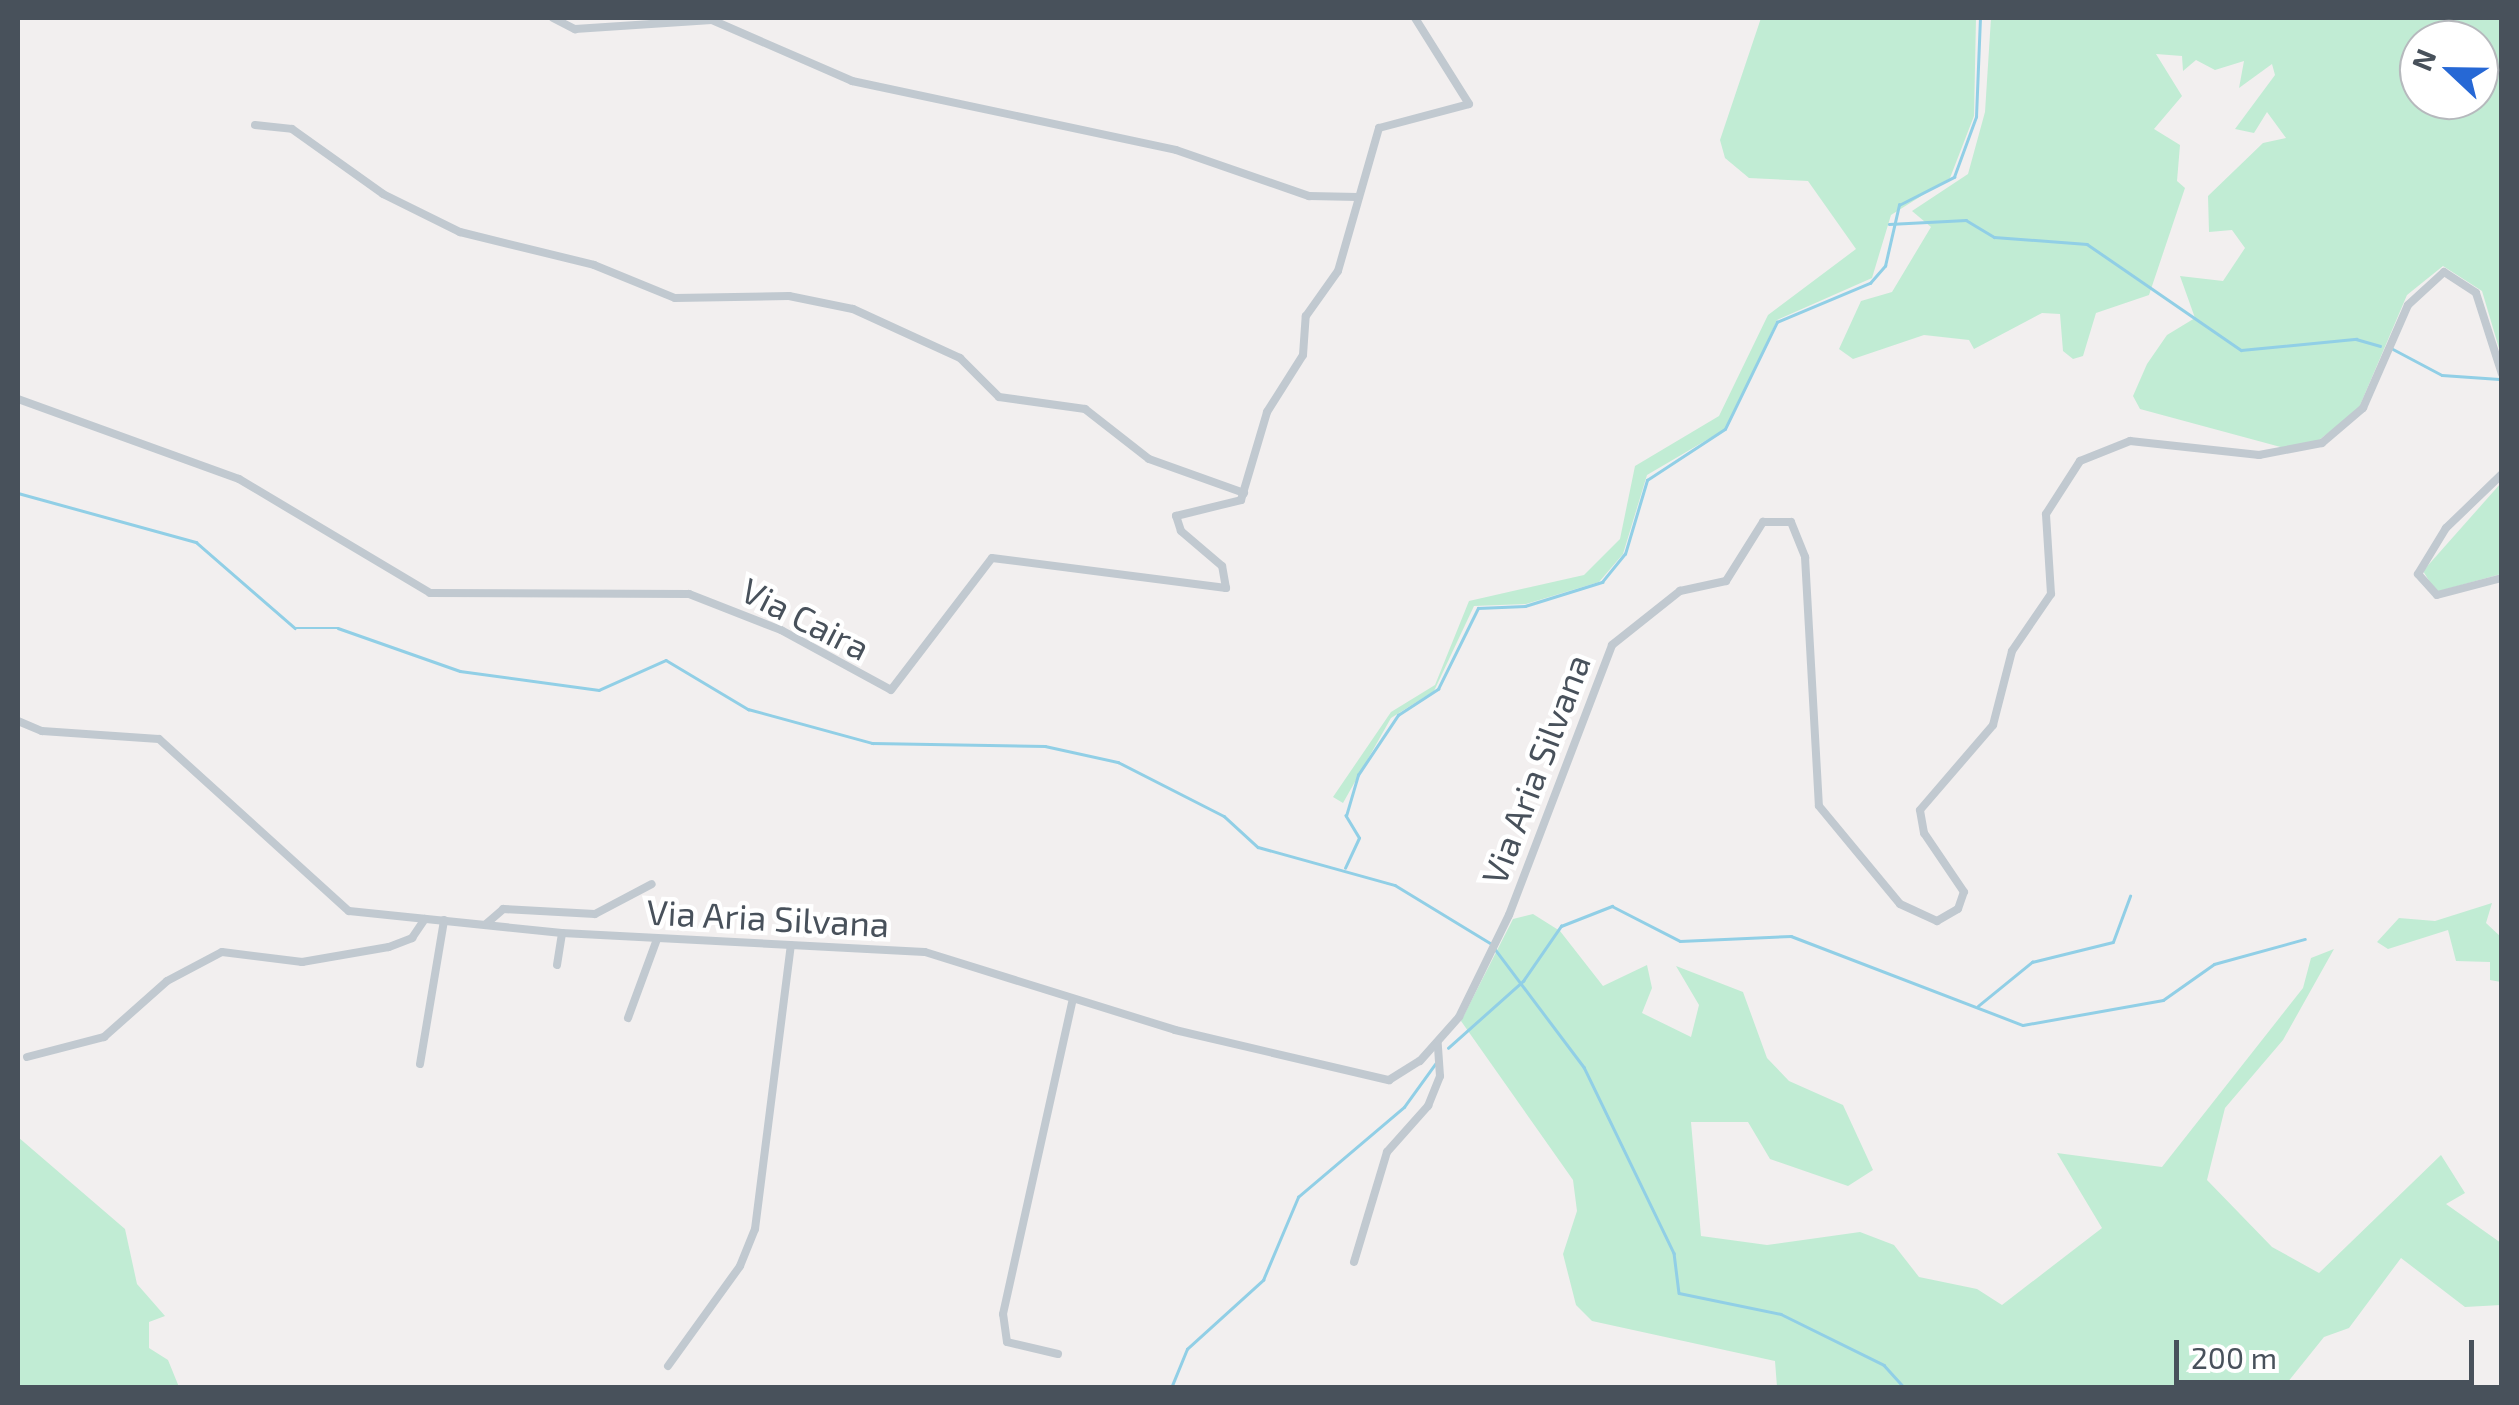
<!DOCTYPE html>
<style>
body{margin:0}
#map{position:relative;width:2519px;height:1405px;overflow:hidden;background:#f2efef;font-family:"Exo 2",sans-serif}
div>[style]{position:absolute}
.green>*{inset:0;background:#c1ecd4}
.stream>*{height:2.5px;margin:-1.25px;padding:0 1.25px;transform-origin:1.25px;border-radius:1.25px;background:#91cfe6}
.street>*{height:8px;margin:-4px;padding:0 4px;transform-origin:4px;border-radius:4px;background:#c1c9d0}
span{translate:-50% -50%;white-space:nowrap;text-align:center;line-height:1.15;-webkit-text-stroke:9px #fff;paint-order:stroke}
.street-label{font-size:35px;color:#48515b}
.frame{position:absolute;inset:0;border:20px solid #48515b;pointer-events:none}
.north{position:absolute;left:2399px;top:20px;width:100px;height:100px;box-sizing:border-box;background:#fff;border:2px solid #b6b9bd;border-radius:50%;rotate:292deg;font-size:28px;font-weight:700;line-height:40px;text-align:center;color:#48515b}
.north::after{content:'';display:block;margin:auto;width:35px;height:45px;background:#2668d5;clip-path:polygon(50% 0,100% 100%,50% 72%,0 100%)}
.scale{position:absolute;left:2174px;top:1340px;width:300px;height:45px;box-sizing:border-box;border:5px solid #48515b;border-top:0;padding-left:12px;font-size:30px;line-height:35px;white-space:nowrap;color:#48515b;-webkit-text-stroke:8px #fff;paint-order:stroke}
</style>
<div id="map">
<div class="green">
<div style="clip-path:polygon(1761px 18px,1976px 18px,1974px 116px,1950px 178px,1891px 215px,1872px 278px,1777px 320px,1727px 428px,1647px 475px,1623px 554px,1599px 582px,1526px 604px,1474px 606px,1434px 691px,1391px 718px,1343px 803px,1333px 797px,1391px 712px,1435px 685px,1469px 601px,1584px 575px,1620px 539px,1635px 466px,1719px 416px,1768px 315px,1856px 249px,1808px 181px,1749px 178px,1725px 158px,1720px 140px)"></div>
<div style="clip-path:polygon(evenodd,1991px 18px,2501px 18px,2501px 355px,2482px 291px,2443px 266px,2407px 295px,2358px 410px,2319px 440px,2288px 449px,2140px 409px,2133px 396px,2147px 364px,2167px 335px,2195px 318px,2180px 276px,2223px 281px,2245px 248px,2232px 230px,2209px 232px,2208px 196px,2263px 143px,2286px 138px,2267px 112px,2254px 133px,2235px 129px,2275px 75px,2272px 64px,2239px 88px,2244px 61px,2215px 70px,2196px 60px,2183px 71px,2182px 56px,2156px 54px,2182px 96px,2154px 129px,2180px 145px,2177px 181px,2185px 188px,2149px 295px,2096px 313px,2083px 356px,2073px 359px,2063px 351px,2060px 314px,2042px 313px,1974px 349px,1969px 340px,1924px 335px,1853px 359px,1839px 349px,1861px 301px,1892px 292px,1931px 227px,1912px 211px,1968px 174px,1985px 112px,1991px 18px,2419px 40px,2479px 40px,2479px 100px,2419px 100px,2419px 40px)"></div>
<div style="clip-path:polygon(2501px 483px,2501px 574px,2436px 592px,2423px 571px)"></div>
<div style="clip-path:polygon(2492px 903px,2486px 923px,2501px 937px,2501px 982px,2490px 980px,2490px 962px,2456px 961px,2448px 930px,2388px 949px,2377px 942px,2399px 918px,2435px 921px)"></div>
<div style="clip-path:polygon(1533px 914px,1560px 931px,1603px 986px,1647px 965px,1652px 988px,1642px 1013px,1691px 1037px,1699px 1005px,1676px 966px,1743px 992px,1767px 1058px,1789px 1081px,1843px 1105px,1873px 1170px,1848px 1186px,1770px 1159px,1748px 1122px,1691px 1122px,1701px 1236px,1767px 1245px,1860px 1232px,1894px 1245px,1919px 1277px,1977px 1289px,2002px 1305px,2102px 1228px,2057px 1153px,2162px 1167px,2303px 988px,2311px 958px,2334px 949px,2283px 1040px,2225px 1108px,2207px 1180px,2272px 1247px,2319px 1273px,2441px 1155px,2465px 1193px,2446px 1204px,2501px 1243px,2501px 1305px,2465px 1307px,2401px 1258px,2349px 1328px,2324px 1337px,2283px 1388px,1777px 1387px,1775px 1361px,1592px 1321px,1576px 1305px,1563px 1254px,1577px 1211px,1573px 1180px,1461px 1021px,1513px 919px)"></div>
<div style="clip-path:polygon(18px 1137px,125px 1229px,137px 1284px,165px 1316px,149px 1322px,149px 1348px,168px 1360px,179px 1387px,18px 1387px)"></div>
</div>
<div class="stream">
<div style="left:1889px;top:224px;width:77px;rotate:-3deg"></div>
<div style="left:1966px;top:220px;width:33px;rotate:31deg"></div>
<div style="left:1994px;top:237px;width:93px;rotate:4.3deg"></div>
<div style="left:2087px;top:244px;width:187px;rotate:34.5deg"></div>
<div style="left:2241px;top:350px;width:116px;rotate:-5.5deg"></div>
<div style="left:2356px;top:339px;width:25px;rotate:16deg"></div>
<div style="left:2393px;top:349px;width:55px;rotate:28deg"></div>
<div style="left:2442px;top:375px;width:57px;rotate:4deg"></div>
<div style="left:18px;top:493px;width:185px;rotate:15.4deg"></div>
<div style="left:196px;top:542px;width:131px;rotate:41deg"></div>
<div style="left:295px;top:628px;width:43px"></div>
<div style="left:338px;top:628px;width:129px;rotate:19.4deg"></div>
<div style="left:460px;top:671px;width:140px;rotate:7.8deg"></div>
<div style="left:599px;top:690px;width:73px;rotate:-24.1deg"></div>
<div style="left:666px;top:660px;width:96px;rotate:30.9deg"></div>
<div style="left:748px;top:709px;width:129px;rotate:15.3deg"></div>
<div style="left:872px;top:743px;width:173px;rotate:1deg"></div>
<div style="left:1045px;top:746px;width:75px;rotate:12.4deg"></div>
<div style="left:1118px;top:762px;width:119px;rotate:27deg"></div>
<div style="left:1224px;top:816px;width:46px;rotate:42.4deg"></div>
<div style="left:1258px;top:847px;width:142px;rotate:15.5deg"></div>
<div style="left:1395px;top:885px;width:111px;rotate:31.4deg"></div>
<div style="left:1345px;top:868px;width:33px;rotate:-65deg"></div>
<div style="left:1359px;top:838px;width:26px;rotate:-121deg"></div>
<div style="left:1346px;top:816px;width:43px;rotate:-73.7deg"></div>
<div style="left:1358px;top:775px;width:72px;rotate:-56.3deg"></div>
<div style="left:1398px;top:715px;width:48px;rotate:-33deg"></div>
<div style="left:1438px;top:689px;width:90px;rotate:-63.7deg"></div>
<div style="left:1478px;top:608px;width:47px;rotate:-2.4deg"></div>
<div style="left:1525px;top:606px;width:81px;rotate:-17.3deg"></div>
<div style="left:1602px;top:582px;width:36px;rotate:-51deg"></div>
<div style="left:1625px;top:554px;width:77px;rotate:-73.4deg"></div>
<div style="left:1647px;top:480px;width:93px;rotate:-33.2deg"></div>
<div style="left:1725px;top:429px;width:119px;rotate:-64.1deg"></div>
<div style="left:1777px;top:322px;width:101px;rotate:-22.8deg"></div>
<div style="left:1870px;top:283px;width:23px;rotate:-49deg"></div>
<div style="left:1885px;top:266px;width:63px;rotate:-77.1deg"></div>
<div style="left:1899px;top:205px;width:62px;rotate:-27deg"></div>
<div style="left:1954px;top:177px;width:64px;rotate:-69.9deg"></div>
<div style="left:1976px;top:117px;width:99px;rotate:-87.7deg"></div>
<div style="left:1495px;top:949px;width:148px;rotate:53deg"></div>
<div style="left:1584px;top:1067px;width:207px;rotate:64.2deg"></div>
<div style="left:1674px;top:1253px;width:40px;rotate:82.9deg"></div>
<div style="left:1679px;top:1293px;width:104px;rotate:11.6deg"></div>
<div style="left:1781px;top:1314px;width:115px;rotate:26.3deg"></div>
<div style="left:1884px;top:1365px;width:31px;rotate:48deg"></div>
<div style="left:1978px;top:1006px;width:70px;rotate:-39.2deg"></div>
<div style="left:2032px;top:962px;width:83px;rotate:-13.9deg"></div>
<div style="left:2113px;top:942px;width:49px;rotate:-69.7deg"></div>
<div style="left:1448px;top:1048px;width:101px;rotate:-41.8deg"></div>
<div style="left:1523px;top:981px;width:67px;rotate:-55.4deg"></div>
<div style="left:1561px;top:926px;width:55px;rotate:-21.4deg"></div>
<div style="left:1612px;top:906px;width:76px;rotate:27.2deg"></div>
<div style="left:1680px;top:941px;width:111px;rotate:-2.6deg"></div>
<div style="left:1791px;top:936px;width:248px;rotate:21deg"></div>
<div style="left:2023px;top:1025px;width:142px;rotate:-10.1deg"></div>
<div style="left:2163px;top:1000px;width:62px;rotate:-35.2deg"></div>
<div style="left:2214px;top:964px;width:94px;rotate:-15.4deg"></div>
<div style="left:1171px;top:1388px;width:42px;rotate:-67.7deg"></div>
<div style="left:1187px;top:1349px;width:103px;rotate:-42.2deg"></div>
<div style="left:1263px;top:1280px;width:90px;rotate:-67.1deg"></div>
<div style="left:1298px;top:1197px;width:139px;rotate:-40.3deg"></div>
<div style="left:1404px;top:1107px;width:53px;rotate:-54.2deg"></div>
</div>
<div class="street">
<div style="left:553px;top:18px;width:25px;rotate:27deg"></div>
<div style="left:575px;top:29px;width:137px;rotate:-3.8deg"></div>
<div style="left:712px;top:20px;width:153px;rotate:23.5deg"></div>
<div style="left:852px;top:81px;width:331px;rotate:12deg"></div>
<div style="left:1176px;top:150px;width:141px;rotate:19.1deg"></div>
<div style="left:1309px;top:196px;width:49px;rotate:1.2deg"></div>
<div style="left:255px;top:125px;width:37px;rotate:6deg"></div>
<div style="left:292px;top:129px;width:112px;rotate:35.5deg"></div>
<div style="left:383px;top:194px;width:86px;rotate:26.3deg"></div>
<div style="left:460px;top:232px;width:138px;rotate:13.8deg"></div>
<div style="left:594px;top:265px;width:87px;rotate:22.2deg"></div>
<div style="left:675px;top:298px;width:114px;rotate:-1deg"></div>
<div style="left:789px;top:296px;width:65px;rotate:11.5deg"></div>
<div style="left:853px;top:309px;width:118px;rotate:24.6deg"></div>
<div style="left:960px;top:358px;width:55px;rotate:45deg"></div>
<div style="left:999px;top:397px;width:87px;rotate:7.9deg"></div>
<div style="left:1085px;top:409px;width:81px;rotate:38deg"></div>
<div style="left:1149px;top:459px;width:101px;rotate:19.7deg"></div>
<div style="left:18px;top:399px;width:235px;rotate:19.9deg"></div>
<div style="left:239px;top:479px;width:222px;rotate:30.8deg"></div>
<div style="left:430px;top:593px;width:259px;rotate:0.2deg"></div>
<div style="left:689px;top:594px;width:99px;rotate:21.4deg"></div>
<div style="left:781px;top:630px;width:125px;rotate:28.6deg"></div>
<div style="left:891px;top:690px;width:166px;rotate:-52.6deg"></div>
<div style="left:992px;top:558px;width:236px;rotate:7.3deg"></div>
<div style="left:1226px;top:588px;width:22px;rotate:-100deg"></div>
<div style="left:1222px;top:566px;width:54px;rotate:-139.5deg"></div>
<div style="left:1181px;top:531px;width:16px;rotate:-108deg"></div>
<div style="left:1176px;top:516px;width:67px;rotate:-13.8deg"></div>
<div style="left:1241px;top:500px;width:92px;rotate:-73.5deg"></div>
<div style="left:1267px;top:412px;width:67px;rotate:-57.7deg"></div>
<div style="left:1303px;top:355px;width:39px;rotate:-86deg"></div>
<div style="left:1306px;top:316px;width:55px;rotate:-54.6deg"></div>
<div style="left:1338px;top:271px;width:149px;rotate:-74deg"></div>
<div style="left:1379px;top:128px;width:93px;rotate:-14.9deg"></div>
<div style="left:1469px;top:104px;width:102px;rotate:-122.1deg"></div>
<div style="left:2502px;top:474px;width:78px;rotate:136deg"></div>
<div style="left:2446px;top:528px;width:54px;rotate:121.3deg"></div>
<div style="left:2418px;top:574px;width:28px;rotate:48deg"></div>
<div style="left:2437px;top:595px;width:67px;rotate:-14.7deg"></div>
<div style="left:18px;top:721px;width:26px;rotate:23deg"></div>
<div style="left:42px;top:731px;width:117px;rotate:3.9deg"></div>
<div style="left:159px;top:739px;width:256px;rotate:42.2deg"></div>
<div style="left:349px;top:911px;width:214px;rotate:5.9deg"></div>
<div style="left:562px;top:933px;width:363px;rotate:3deg"></div>
<div style="left:925px;top:952px;width:262px;rotate:17.3deg"></div>
<div style="left:1175px;top:1030px;width:220px;rotate:13.2deg"></div>
<div style="left:1389px;top:1080px;width:36px;rotate:-32deg"></div>
<div style="left:1420px;top:1061px;width:59px;rotate:-48.4deg"></div>
<div style="left:1459px;top:1017px;width:114px;rotate:-63.9deg"></div>
<div style="left:1509px;top:915px;width:289px;rotate:-69.1deg"></div>
<div style="left:1612px;top:645px;width:87px;rotate:-38.5deg"></div>
<div style="left:1680px;top:591px;width:47px;rotate:-12.3deg"></div>
<div style="left:1726px;top:581px;width:70px;rotate:-57.9deg"></div>
<div style="left:1763px;top:522px;width:28px"></div>
<div style="left:1791px;top:522px;width:38px;rotate:68deg"></div>
<div style="left:1805px;top:557px;width:249px;rotate:86.8deg"></div>
<div style="left:1819px;top:806px;width:127px;rotate:50.4deg"></div>
<div style="left:1900px;top:904px;width:41px;rotate:24.7deg"></div>
<div style="left:1937px;top:921px;width:24px;rotate:-30deg"></div>
<div style="left:1958px;top:909px;width:18px;rotate:-71deg"></div>
<div style="left:1964px;top:892px;width:71px;rotate:-124.1deg"></div>
<div style="left:1924px;top:833px;width:23px;rotate:-100deg"></div>
<div style="left:1920px;top:810px;width:112px;rotate:-49.3deg"></div>
<div style="left:1993px;top:725px;width:76px;rotate:-75.6deg"></div>
<div style="left:2012px;top:651px;width:69px;rotate:-55.6deg"></div>
<div style="left:2051px;top:594px;width:80px;rotate:-93.6deg"></div>
<div style="left:2046px;top:514px;width:63px;rotate:-57.3deg"></div>
<div style="left:2080px;top:461px;width:54px;rotate:-21.8deg"></div>
<div style="left:2130px;top:441px;width:130px;rotate:6.2deg"></div>
<div style="left:2259px;top:455px;width:64px;rotate:-10.8deg"></div>
<div style="left:2322px;top:443px;width:54px;rotate:-40.5deg"></div>
<div style="left:2363px;top:408px;width:112px;rotate:-66.4deg"></div>
<div style="left:2408px;top:305px;width:49px;rotate:-42.5deg"></div>
<div style="left:2444px;top:272px;width:38px;rotate:33deg"></div>
<div style="left:2476px;top:293px;width:85px;rotate:72.2deg"></div>
<div style="left:486px;top:924px;width:23px;rotate:-41deg"></div>
<div style="left:503px;top:909px;width:92px;rotate:3.1deg"></div>
<div style="left:595px;top:914px;width:64px;rotate:-27.8deg"></div>
<div style="left:557px;top:965px;width:32px;rotate:-81deg"></div>
<div style="left:628px;top:1018px;width:84px;rotate:-69.8deg"></div>
<div style="left:27px;top:1057px;width:80px;rotate:-14.6deg"></div>
<div style="left:104px;top:1037px;width:84px;rotate:-41.6deg"></div>
<div style="left:167px;top:981px;width:62px;rotate:-27.8deg"></div>
<div style="left:222px;top:952px;width:81px;rotate:7.1deg"></div>
<div style="left:302px;top:962px;width:88px;rotate:-9.8deg"></div>
<div style="left:389px;top:947px;width:25px;rotate:-21deg"></div>
<div style="left:412px;top:938px;width:23px;rotate:-56deg"></div>
<div style="left:420px;top:1064px;width:146px;rotate:-80.5deg"></div>
<div style="left:1354px;top:1262px;width:115px;rotate:-73.3deg"></div>
<div style="left:1387px;top:1152px;width:62px;rotate:-48.3deg"></div>
<div style="left:1428px;top:1106px;width:32px;rotate:-68deg"></div>
<div style="left:1440px;top:1076px;width:32px;rotate:-94deg"></div>
<div style="left:1058px;top:1354px;width:52px;rotate:-166.8deg"></div>
<div style="left:1007px;top:1342px;width:28px;rotate:-98deg"></div>
<div style="left:1003px;top:1314px;width:320px;rotate:-77.5deg"></div>
<div style="left:668px;top:1366px;width:123px;rotate:-54.2deg"></div>
<div style="left:740px;top:1266px;width:40px;rotate:-68deg"></div>
<div style="left:755px;top:1229px;width:286px;rotate:-82.8deg"></div>
</div>
<div class="street-label">
<span style="left:806px;top:618px;rotate:27deg">Via Caira</span>
<span style="left:1535px;top:769px;rotate:-69deg">Via Aria Silvana</span>
<span style="left:768px;top:917px;rotate:3deg">Via Aria Silvana</span>
</div>
<div class="frame"></div>
<div class="north">N</div>
<div class="scale">200 m</div>
</div>
